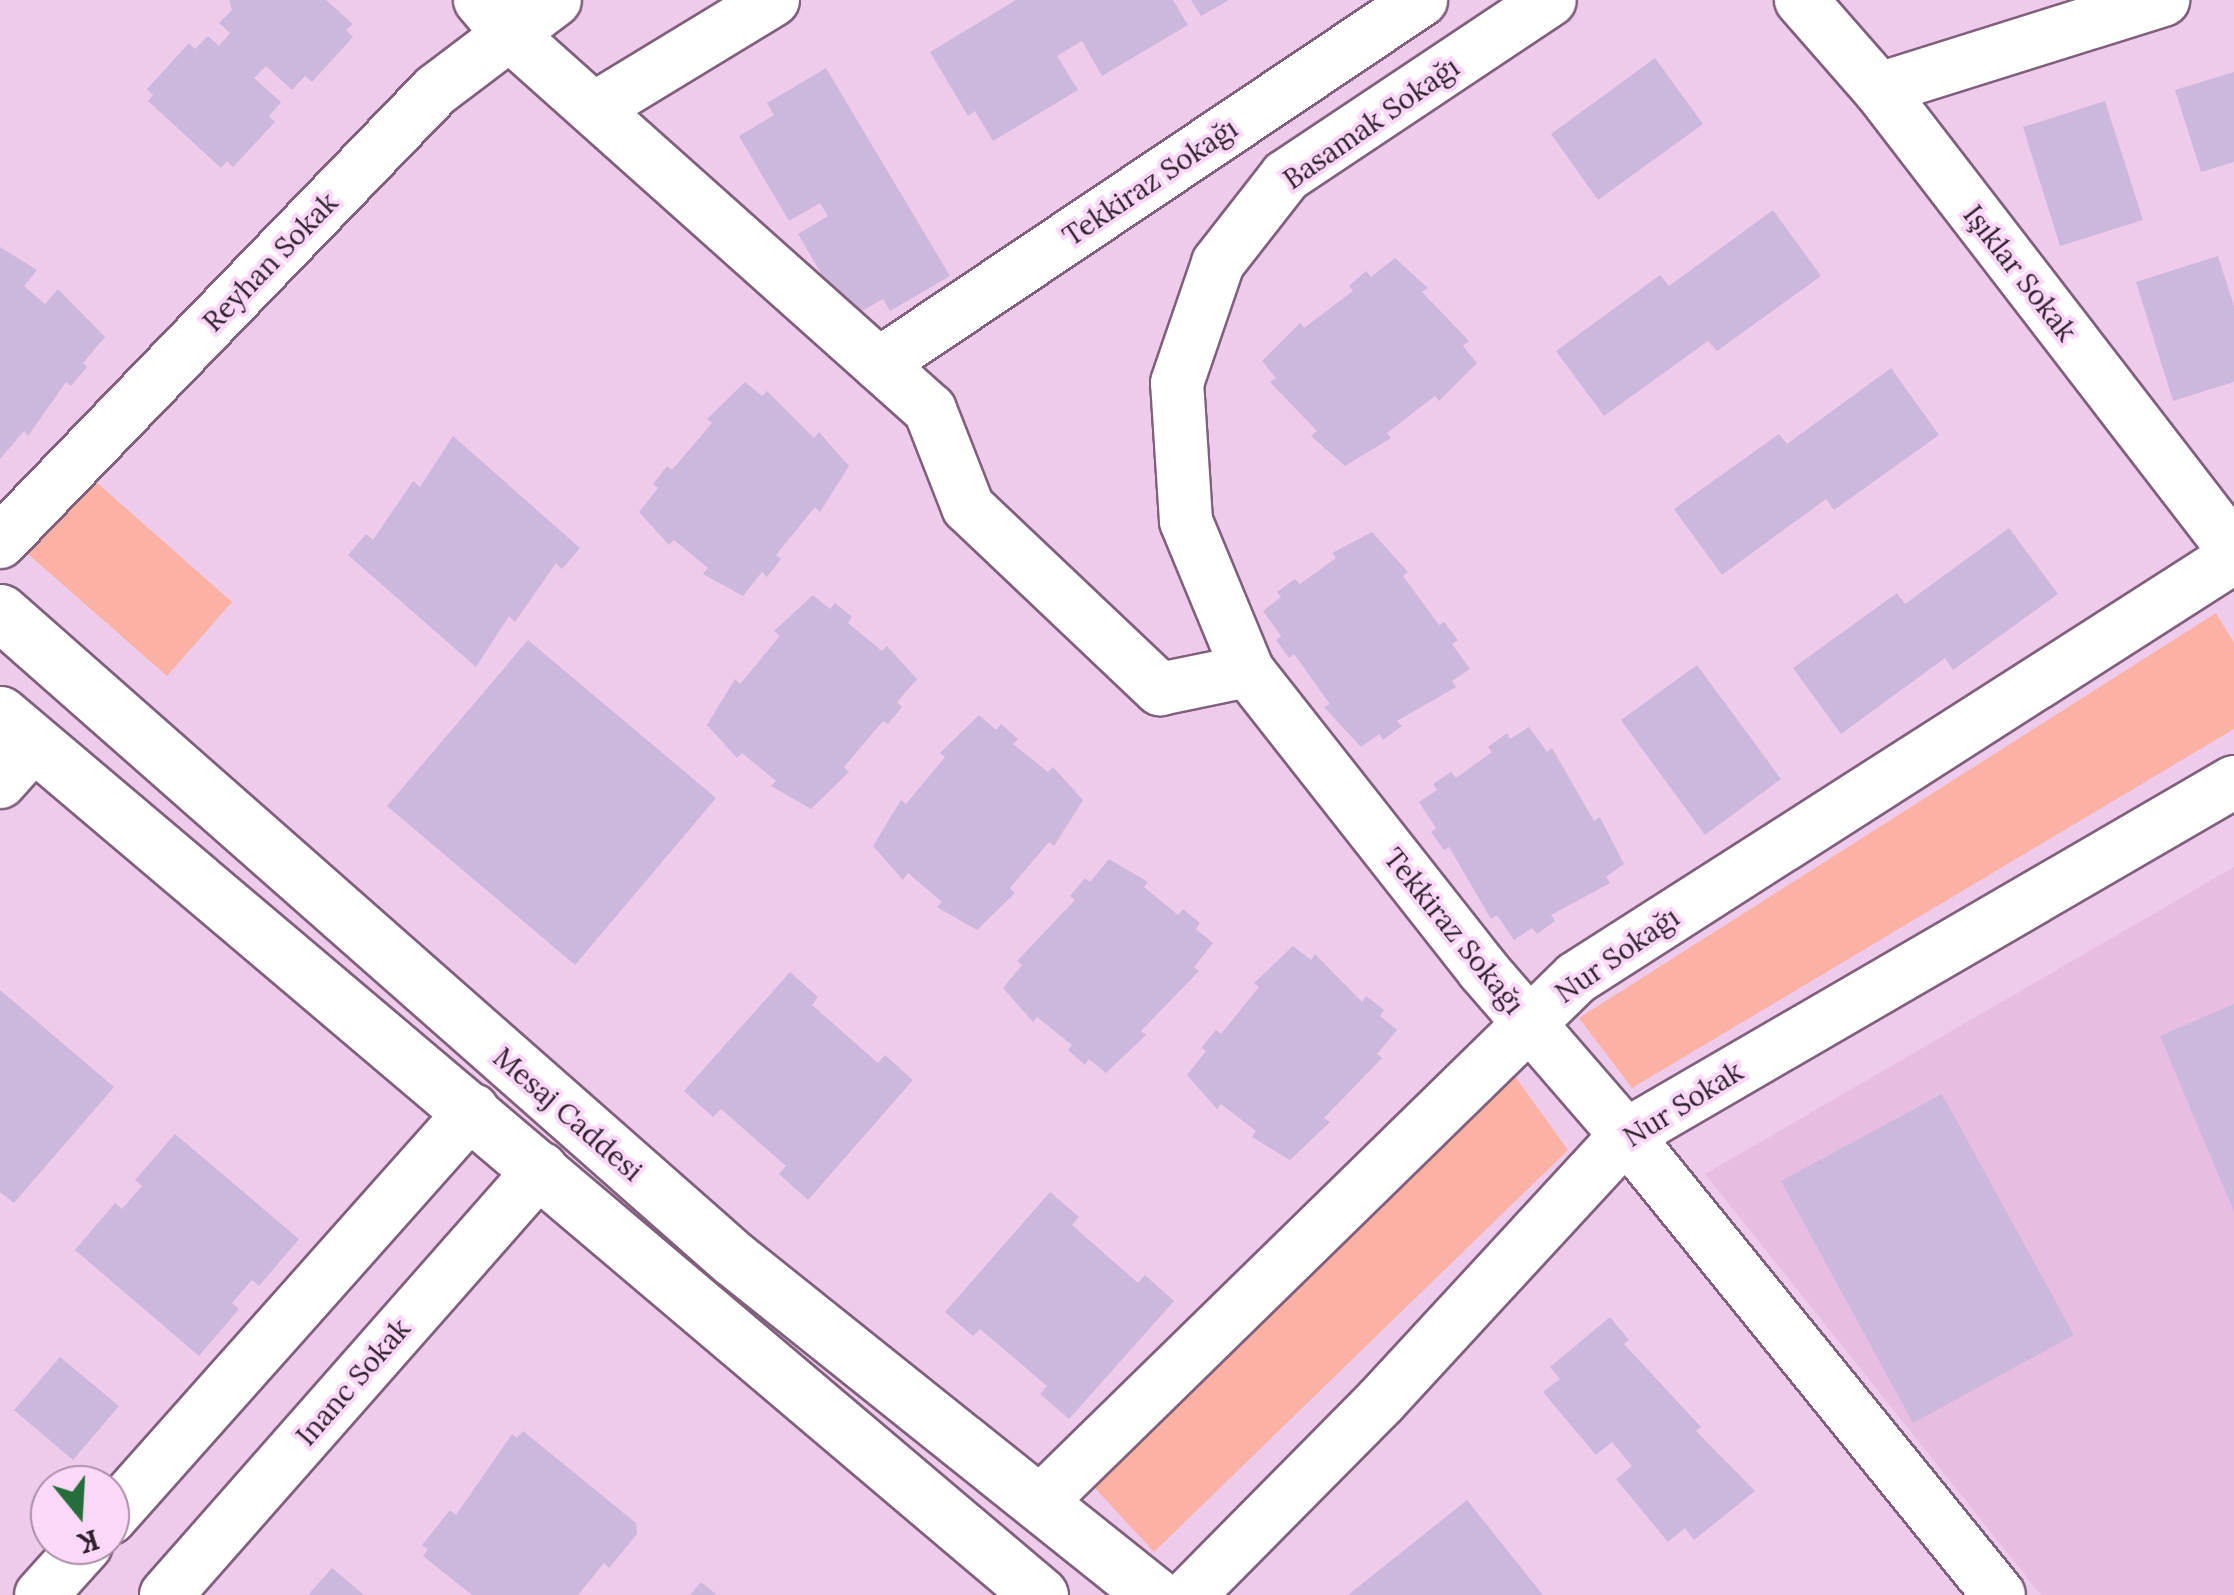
<!DOCTYPE html>
<meta charset="utf-8">
<style>
body{margin:0}
#map{position:relative;width:2234px;height:1595px;overflow:hidden;background:#efcbeb;font-family:Lora,serif}
div>[style]{position:absolute}
.built>*{inset:0;background:#e7bee2}
.green>*{inset:0;background:#fbb1a4}
.building>*{inset:0;background:#ccb7dd}
.roads{filter:drop-shadow(2px 0 #80607c) drop-shadow(-2px 0 #80607c) drop-shadow(0 2px #80607c) drop-shadow(0 -2px #80607c)}
.street>*{height:52px;margin:-26px;padding:0 26px;transform-origin:26px;border-radius:26px;background:#fff}
.secondary>*{height:55px;margin:-27.5px;padding:0 27.5px;transform-origin:27.5px;border-radius:27.5px;background:#fff}
span{translate:-50% -50%;white-space:nowrap;text-align:center;line-height:1.15;-webkit-text-stroke:8px #fcd8f8;paint-order:stroke}
.street-label{font-size:28px;color:#2e202c}
.north{position:absolute;left:30px;top:1465px;width:100px;height:100px;box-sizing:border-box;background:#fcd8f8;border:2px solid #aa8ea6;border-radius:50%;rotate:162deg;font-size:28px;font-weight:700;line-height:40px;text-align:center;color:#2e202c}
.north::after{content:'';display:block;margin:auto;width:35px;height:45px;background:#256e3b;clip-path:polygon(50% 0,100% 100%,50% 72%,0 100%)}
</style>
<div id="map">
<div class="built">
<div style="clip-path:polygon(2234px 867px,2234px 1595px,2041px 1595px,1705px 1174px)"></div>
</div>
<div class="green">
<div style="clip-path:polygon(86px 473px,232px 602px,167px 676px,20px 547px)"></div>
<div style="clip-path:polygon(2216px 613px,2234px 643px,2234px 729px,1632px 1088px,1579px 1018px)"></div>
<div style="clip-path:polygon(1514px 1075px,1568px 1150px,1154px 1552px,1094px 1487px)"></div>
</div>
<div class="building">
<div style="clip-path:polygon(229px 0,326px 0,353px 24px,346px 30px,353px 37px,312px 82px,305px 76px,292px 90px,266px 66px,254px 78px,281px 102px,269px 116px,275px 122px,233px 167px,227px 161px,221px 168px,148px 101px,153px 95px,147px 89px,189px 43px,195px 49px,208px 36px,219px 46px,230px 33px,219px 23px,232px 10px)"></div>
<div style="clip-path:polygon(1016px 0,1173px 0,1188px 25px,1102px 76px,1082px 41px,1070px 48px,1057px 56px,1078px 90px,993px 141px,975px 111px,968px 116px,930px 52px)"></div>
<div style="clip-path:polygon(1191px 0,1229px 0,1201px 16px)"></div>
<div style="clip-path:polygon(1655px 58px,1703px 124px,1598px 200px,1551px 134px)"></div>
<div style="clip-path:polygon(826px 68px,950px 276px,890px 311px,883px 299px,848px 319px,798px 234px,828px 216px,820px 203px,789px 221px,739px 136px,774px 115px,767px 103px)"></div>
<div style="clip-path:polygon(2234px 72px,2234px 162px,2201px 172px,2175px 90px)"></div>
<div style="clip-path:polygon(2105px 101px,2143px 220px,2060px 246px,2023px 127px)"></div>
<div style="clip-path:polygon(1773px 210px,1821px 276px,1717px 351px,1708px 341px,1604px 416px,1556px 351px,1660px 275px,1669px 286px)"></div>
<div style="clip-path:polygon(0 247px,37px 270px,24px 286px,45px 304px,58px 289px,105px 337px,83px 363px,87px 367px,71px 386px,66px 382px,28px 436px,24px 431px,0 459px)"></div>
<div style="clip-path:polygon(2218px 256px,2234px 306px,2234px 382px,2173px 401px,2136px 282px)"></div>
<div style="clip-path:polygon(1395px 258px,1428px 288px,1422px 292px,1469px 341px,1463px 346px,1477px 363px,1439px 401px,1435px 396px,1387px 433px,1391px 438px,1345px 466px,1311px 436px,1317px 431px,1270px 382px,1276px 378px,1262px 361px,1300px 323px,1304px 328px,1353px 291px,1349px 286px,1366px 271px,1371px 277px)"></div>
<div style="clip-path:polygon(1891px 368px,1939px 435px,1834px 510px,1826px 499px,1722px 575px,1674px 509px,1779px 434px,1787px 444px)"></div>
<div style="clip-path:polygon(745px 382px,762px 396px,767px 391px,814px 438px,819px 432px,849px 466px,820px 512px,815px 507px,776px 555px,781px 559px,767px 577px,762px 572px,743px 596px,703px 574px,708px 568px,674px 540px,669px 545px,639px 512px,658px 488px,653px 484px,667px 466px,672px 470px,712px 423px,707px 419px)"></div>
<div style="clip-path:polygon(453px 436px,580px 548px,562px 569px,556px 563px,515px 622px,509px 616px,476px 667px,348px 555px,366px 534px,373px 540px,413px 481px,420px 487px)"></div>
<div style="clip-path:polygon(2009px 528px,2058px 594px,1953px 670px,1945px 658px,1841px 734px,1793px 668px,1897px 593px,1905px 604px)"></div>
<div style="clip-path:polygon(1372px 532px,1408px 572px,1403px 576px,1439px 625px,1444px 622px,1458px 640px,1452px 644px,1470px 669px,1452px 681px,1456px 687px,1397px 721px,1402px 726px,1383px 740px,1379px 734px,1361px 747px,1324px 707px,1330px 704px,1294px 654px,1289px 658px,1276px 640px,1281px 636px,1263px 611px,1281px 597px,1277px 592px,1295px 579px,1300px 584px,1336px 558px,1332px 553px)"></div>
<div style="clip-path:polygon(813px 595px,830px 609px,835px 603px,852px 617px,848px 623px,882px 651px,887px 646px,917px 679px,897px 702px,902px 707px,888px 724px,883px 721px,844px 767px,849px 772px,811px 809px,771px 786px,776px 781px,742px 753px,737px 758px,707px 725px,735px 679px,740px 684px,780px 636px,774px 631px)"></div>
<div style="clip-path:polygon(528px 640px,716px 798px,575px 965px,387px 806px)"></div>
<div style="clip-path:polygon(1697px 665px,1781px 779px,1705px 835px,1621px 720px)"></div>
<div style="clip-path:polygon(979px 715px,996px 730px,1001px 724px,1018px 739px,1013px 744px,1048px 772px,1053px 767px,1083px 800px,1054px 846px,1049px 842px,1010px 888px,1015px 893px,977px 930px,937px 907px,942px 902px,908px 873px,903px 880px,873px 846px,901px 800px,906px 804px,945px 757px,940px 753px)"></div>
<div style="clip-path:polygon(1529px 727px,1547px 752px,1552px 748px,1594px 821px,1600px 817px,1624px 864px,1606px 877px,1610px 883px,1551px 915px,1555px 921px,1537px 934px,1532px 928px,1514px 940px,1497px 915px,1491px 919px,1449px 847px,1444px 850px,1431px 832px,1436px 828px,1419px 802px,1437px 790px,1433px 784px,1451px 772px,1456px 778px,1492px 752px,1488px 747px,1507px 733px,1510px 739px)"></div>
<div style="clip-path:polygon(1109px 859px,1148px 882px,1144px 887px,1178px 915px,1183px 909px,1200px 923px,1196px 929px,1213px 943px,1194px 967px,1199px 971px,1141px 1031px,1146px 1035px,1106px 1073px,1089px 1059px,1085px 1065px,1068px 1050px,1072px 1045px,1037px 1017px,1033px 1022px,1003px 988px,1022px 965px,1017px 961px,1075px 900px,1070px 896px,1085px 878px,1090px 882px)"></div>
<div style="clip-path:polygon(1293px 946px,1311px 960px,1315px 954px,1362px 1002px,1366px 996px,1384px 1010px,1380px 1016px,1397px 1030px,1377px 1054px,1382px 1058px,1324px 1118px,1330px 1122px,1290px 1160px,1252px 1137px,1256px 1131px,1221px 1104px,1217px 1109px,1187px 1075px,1206px 1051px,1201px 1048px,1216px 1030px,1221px 1034px,1259px 987px,1254px 983px)"></div>
<div style="clip-path:polygon(790px 972px,818px 997px,812px 1005px,878px 1063px,885px 1055px,913px 1080px,808px 1200px,779px 1174px,786px 1166px,721px 1109px,713px 1117px,684px 1091px)"></div>
<div style="clip-path:polygon(0 990px,114px 1087px,14px 1203px,0 1192px)"></div>
<div style="clip-path:polygon(2234px 1004px,2234px 1212px,2160px 1036px)"></div>
<div style="clip-path:polygon(1942px 1094px,2074px 1335px,1913px 1423px,1781px 1181px)"></div>
<div style="clip-path:polygon(175px 1134px,299px 1239px,259px 1286px,252px 1280px,232px 1303px,239px 1309px,199px 1356px,75px 1250px,115px 1203px,122px 1209px,142px 1186px,135px 1180px)"></div>
<div style="clip-path:polygon(1050px 1192px,1079px 1217px,1072px 1225px,1138px 1283px,1145px 1275px,1174px 1301px,1069px 1419px,1040px 1394px,1047px 1386px,980px 1329px,973px 1336px,945px 1312px)"></div>
<div style="clip-path:polygon(1610px 1317px,1629px 1340px,1624px 1344px,1701px 1427px,1696px 1431px,1755px 1491px,1694px 1540px,1685px 1528px,1668px 1542px,1616px 1479px,1632px 1466px,1612px 1442px,1596px 1455px,1543px 1392px,1560px 1379px,1550px 1367px)"></div>
<div style="clip-path:polygon(60px 1357px,119px 1406px,73px 1460px,14px 1410px)"></div>
<div style="clip-path:polygon(523px 1431px,636px 1523px,637px 1534px,609px 1568px,604px 1563px,578px 1595px,472px 1595px,423px 1556px,428px 1549px,422px 1545px,450px 1510px,456px 1515px,512px 1434px,517px 1438px)"></div>
<div style="clip-path:polygon(1467px 1500px,1543px 1595px,1348px 1595px)"></div>
<div style="clip-path:polygon(332px 1568px,364px 1595px,308px 1595px)"></div>
<div style="clip-path:polygon(701px 1582px,717px 1595px,690px 1595px)"></div>
</div>
<div class="roads">
<div class="street">
<div style="left:480px;top:0;width:40px;rotate:50deg"></div>
<div style="left:506px;top:31px;width:569px;rotate:41.79deg"></div>
<div style="left:930px;top:410px;width:104px;rotate:68.6deg"></div>
<div style="left:968px;top:507px;width:265px;rotate:43.5deg"></div>
<div style="left:1160px;top:689px;width:90px;rotate:-11.6deg"></div>
<div style="left:1248px;top:671px;width:380px;rotate:51.8deg"></div>
<div style="left:1483px;top:970px;width:218px;rotate:49.1deg"></div>
<div style="left:1626px;top:1135px;width:592px;rotate:50.96deg"></div>
<div style="left:1801px;top:0;width:118px;rotate:48.8deg"></div>
<div style="left:1879px;top:89px;width:582px;rotate:52.4deg"></div>
<div style="left:1879px;top:89px;width:298px;rotate:-17.4deg"></div>
<div style="left:597px;top:107px;width:206px;rotate:-31.3deg"></div>
<div style="left:879px;top:364px;width:653px;rotate:-33.88deg"></div>
<div style="left:0;top:542px;width:628px;rotate:-46.03deg"></div>
<div style="left:436px;top:90px;width:149px;rotate:-37.1deg"></div>
<div style="left:1248px;top:671px;width:162px;rotate:-112.5deg"></div>
<div style="left:1186px;top:521px;width:138px;rotate:-93.7deg"></div>
<div style="left:1177px;top:383px;width:127px;rotate:-71.1deg"></div>
<div style="left:1218px;top:263px;width:110px;rotate:-52deg"></div>
<div style="left:1286px;top:176px;width:317px;rotate:-33.7deg"></div>
<div style="left:0;top:782px;width:51px;rotate:-48.2deg"></div>
<div style="left:1041px;top:1501px;width:748px;rotate:-44.35deg"></div>
<div style="left:1576px;top:978px;width:781px;rotate:-32.61deg"></div>
<div style="left:110px;top:1518px;width:546px;rotate:-48.34deg"></div>
<div style="left:41px;top:1595px;width:67px;rotate:-48deg"></div>
<div style="left:166px;top:1595px;width:568px;rotate:-48.64deg"></div>
<div style="left:1189px;top:1595px;width:272px;rotate:-45.3deg"></div>
<div style="left:1380px;top:1402px;width:363px;rotate:-47.3deg"></div>
<div style="left:1626px;top:1135px;width:703px;rotate:-30.14deg"></div>
</div>
<div class="secondary">
<div style="left:0;top:612px;width:978px;rotate:41.4deg"></div>
<div style="left:734px;top:1259px;width:538px;rotate:38.66deg"></div>
<div style="left:0;top:714px;width:1363px;rotate:40.27deg"></div>
</div>
</div>
<div class="street-label">
<span style="left:1371px;top:123px;rotate:-35deg">Basamak Sokağı</span>
<span style="left:1150px;top:182px;rotate:-34deg">Tekkiraz Sokağı</span>
<span style="left:270px;top:262px;rotate:-46deg">Reyhan Sokak</span>
<span style="left:2020px;top:273px;rotate:52deg">Işıklar Sokak</span>
<span style="left:1454px;top:931px;rotate:51deg">Tekkiraz Sokağı</span>
<span style="left:1617px;top:955px;rotate:-35deg">Nur Sokağı</span>
<span style="left:1683px;top:1104px;rotate:-32deg">Nur Sokak</span>
<span style="left:568px;top:1114px;rotate:41deg">Mesaj Caddesi</span>
<span style="left:353px;top:1382px;rotate:-49deg">Inanc Sokak</span>
</div>
<div class="north">K</div>
</div>
